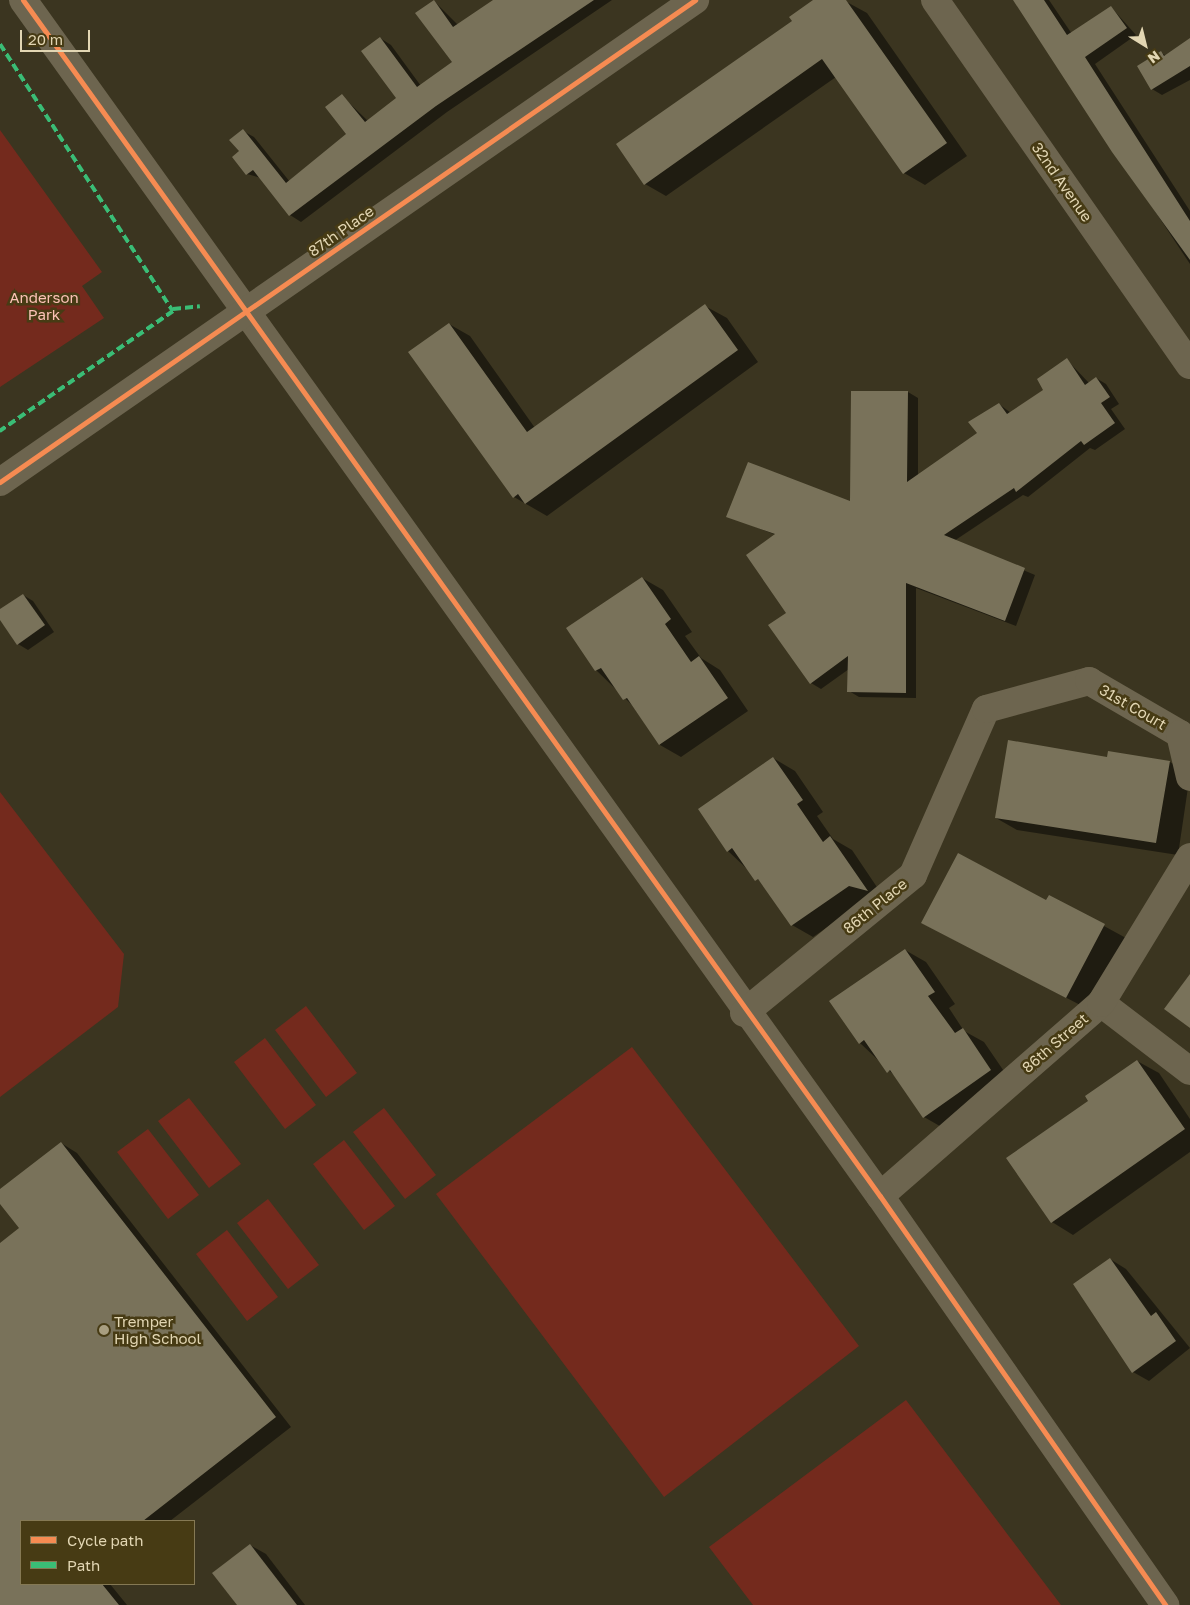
<!DOCTYPE html>
<style>
body{margin:0}
#map{position:relative;width:1190px;height:1605px;overflow:hidden;background:#3b3520;font-family:"Golos Text",sans-serif}
div>[style]{position:absolute}
.green>*{inset:0;background:#742a1d}
.shadow>*{inset:0;background:#0007}
.building>*{inset:0;background:#79725a}
.minor>*{height:28px;margin:-14px;padding:0 14px;transform-origin:14px;border-radius:14px;background:#6d654f}
.quiet>*{height:4px;margin-top:-2px;transform-origin:0;background:repeating-linear-gradient(90deg,#3abd76 0 8px,transparent 0 12px)}
.cycleway>*{height:5px;margin:-2.5px;padding:0 2.5px;transform-origin:2.5px;border-radius:2.5px;background:#f68b52}
.dots>*{width:14px;height:14px;translate:-50% -50%;box-sizing:border-box;border:2px solid #473b14;border-radius:50%}
span{translate:-50% -50%;white-space:nowrap;text-align:center;line-height:1.15;-webkit-text-stroke:5px #473b14;paint-order:stroke}
.street-label{font-size:15px;color:#e2d6b3}
.park-label{font-size:15px;color:#fcc2b6}
.poi-label{font-size:15px;color:#e2d6b3}
.left{translate:0 -50%;text-align:left}
.legend{position:absolute;left:20px;top:1520px;width:175px;height:65px;box-sizing:border-box;background:#473b14;border:1px solid #857954;margin:0;padding:6px 9px;list-style:none;font-size:15px;color:#e2d6b3}
.legend li{display:flex;align-items:center;gap:10px;height:25px}
.legend b{width:25px;border:1px solid #857954}
.north{position:absolute;left:1120px;top:20px;width:50px;height:50px;-webkit-text-stroke:4px #473b14;paint-order:stroke;rotate:144deg;font-size:14px;font-weight:700;line-height:20px;text-align:center;color:#e2d6b3}
.north::after{content:'';display:block;margin:auto;width:18px;height:22px;background:#e2d6b3;clip-path:polygon(50% 0,100% 100%,50% 72%,0 100%)}
.scale{position:absolute;left:20px;top:30px;width:70px;height:22px;box-sizing:border-box;border:2px solid #e2d6b3;border-top:0;padding-left:6px;font-size:15px;line-height:18px;white-space:nowrap;color:#e2d6b3;-webkit-text-stroke:4px #473b14;paint-order:stroke}
</style>
<div id="map">
<div class="green">
<div style="clip-path:polygon(0 130px,102px 272px,82px 286px,104px 318px,0 387px)"></div>
<div style="clip-path:polygon(0 792px,124px 954px,118px 1007px,0 1097px)"></div>
<div style="clip-path:polygon(306px 1006px,357px 1073px,326px 1097px,275px 1030px)"></div>
<div style="clip-path:polygon(265px 1038px,316px 1105px,285px 1129px,234px 1062px)"></div>
<div style="clip-path:polygon(632px 1047px,859px 1346px,664px 1497px,436px 1194px)"></div>
<div style="clip-path:polygon(189px 1098px,241px 1164px,209px 1188px,158px 1121px)"></div>
<div style="clip-path:polygon(384px 1108px,436px 1175px,405px 1199px,353px 1132px)"></div>
<div style="clip-path:polygon(148px 1129px,199px 1195px,168px 1219px,117px 1152px)"></div>
<div style="clip-path:polygon(344px 1140px,395px 1206px,364px 1230px,313px 1164px)"></div>
<div style="clip-path:polygon(268px 1199px,319px 1265px,288px 1289px,237px 1223px)"></div>
<div style="clip-path:polygon(227px 1230px,278px 1297px,247px 1321px,196px 1254px)"></div>
<div style="clip-path:polygon(906px 1400px,1061px 1605px,753px 1605px,709px 1547px)"></div>
</div>
<div class="shadow">
<div style="clip-path:polygon(497px 0,612px 0,447px 112px,301px 222px,290px 215px,261px 178px,247px 174px,240px 152px,243px 131px,254px 137px,290px 182px,348px 134px,342px 96px,368px 121px,397px 99px,380px 38px,391px 45px,421px 86px,453px 63px,434px 1px,458px 25px)"></div>
<div style="clip-path:polygon(815px 0,845px 1px,867px 13px,967px 156px,925px 185px,904px 173px,836px 77px,666px 196px,645px 184px)"></div>
<div style="clip-path:polygon(1015px 0,1049px 0,1072px 34px,1111px 7px,1136px 35px,1095px 64px,1190px 211px,1190px 264px)"></div>
<div style="clip-path:polygon(1190px 39px,1190px 80px,1162px 95px,1152px 89px,1161px 53px,1167px 56px)"></div>
<div style="clip-path:polygon(705px 306px,727px 318px,758px 362px,547px 516px,514px 497px,449px 324px,470px 336px,535px 428px)"></div>
<div style="clip-path:polygon(1067px 360px,1089px 383px,1096px 378px,1106px 384px,1119px 404px,1111px 409px,1125px 429px,1095px 450px,1090px 448px,1028px 497px,1023px 495px,954px 541px,1035px 575px,1016px 626px,916px 588px,916px 698px,859px 697px,849px 691px,849px 669px,821px 689px,811px 683px,787px 614px,776px 535px,728px 516px,851px 503px,908px 392px,918px 398px,918px 476px,979px 434px,999px 404px,1011px 413px,1045px 390px)"></div>
<div style="clip-path:polygon(642px 578px,663px 590px,692px 632px,685px 636px,701px 658px,720px 670px,748px 711px,681px 757px,660px 745px,632px 705px,596px 670px,568px 629px)"></div>
<div style="clip-path:polygon(23px 595px,33px 601px,54px 632px,28px 650px,18px 644px,0 618px,0 610px)"></div>
<div style="clip-path:polygon(1109px 752px,1170px 762px,1190px 774px,1178px 855px,1017px 830px,996px 818px,1108px 758px)"></div>
<div style="clip-path:polygon(773px 758px,795px 771px,823px 812px,817px 816px,833px 839px,852px 850px,887px 902px,871px 897px,813px 937px,792px 925px,764px 885px,728px 851px)"></div>
<div style="clip-path:polygon(1049px 896px,1126px 938px,1088px 1009px,922px 923px,1047px 902px)"></div>
<div style="clip-path:polygon(905px 950px,926px 962px,955px 1004px,949px 1008px,964px 1031px,984px 1042px,1012px 1083px,945px 1129px,924px 1117px,896px 1077px,860px 1043px)"></div>
<div style="clip-path:polygon(1137px 1061px,1159px 1073px,1190px 1119px,1190px 1152px,1073px 1235px,1052px 1222px,1090px 1101px)"></div>
<div style="clip-path:polygon(61px 1143px,77px 1153px,291px 1427px,170px 1521px,21px 1521px,21px 1584px,110px 1584px,127px 1605px,0 1605px,0 1245px,20px 1228px,0 1202px,0 1191px)"></div>
<div style="clip-path:polygon(1110px 1259px,1126px 1269px,1190px 1348px,1149px 1381px,1133px 1372px)"></div>
<div style="clip-path:polygon(250px 1545px,266px 1554px,305px 1605px,238px 1605px)"></div>
</div>
<div class="building">
<div style="clip-path:polygon(434px 0,453px 27px,493px 0,594px 0,436px 106px,289px 216px,253px 170px,246px 175px,232px 157px,239px 151px,229px 140px,243px 129px,286px 183px,346px 134px,325px 107px,342px 94px,365px 122px,396px 98px,361px 51px,380px 37px,417px 87px,452px 62px,415px 13px)"></div>
<div style="clip-path:polygon(813px 0,846px 0,947px 143px,903px 174px,822px 59px,644px 185px,616px 144px,792px 21px,789px 17px)"></div>
<div style="clip-path:polygon(1013px 0,1044px 0,1067px 35px,1111px 6px,1127px 28px,1085px 57px,1190px 221px,1190px 260px,1112px 152px)"></div>
<div style="clip-path:polygon(1190px 38px,1190px 66px,1151px 90px,1137px 66px,1161px 51px,1164px 56px)"></div>
<div style="clip-path:polygon(705px 304px,738px 350px,525px 504px,518px 494px,513px 498px,408px 352px,449px 323px,527px 432px)"></div>
<div style="clip-path:polygon(1067px 358px,1085px 385px,1096px 377px,1110px 397px,1101px 403px,1115px 423px,1084px 445px,1081px 441px,1016px 492px,1014px 488px,944px 535px,1025px 568px,1005px 621px,906px 583px,906px 693px,847px 692px,848px 656px,810px 684px,768px 625px,786px 613px,746px 555px,775px 534px,726px 517px,748px 462px,850px 501px,851px 391px,908px 391px,907px 482px,977px 433px,968px 422px,999px 403px,1007px 414px,1043px 390px,1037px 379px)"></div>
<div style="clip-path:polygon(642px 577px,671px 619px,665px 624px,691px 662px,699px 656px,728px 698px,659px 745px,627px 698px,623px 700px,601px 668px,595px 671px,566px 628px)"></div>
<div style="clip-path:polygon(23px 594px,45px 625px,17px 645px,0 620px,0 609px)"></div>
<div style="clip-path:polygon(1008px 740px,1107px 757px,1108px 751px,1170px 761px,1156px 843px,995px 818px)"></div>
<div style="clip-path:polygon(773px 757px,803px 800px,797px 804px,823px 842px,830px 836px,868px 891px,849px 886px,791px 926px,758px 879px,755px 881px,732px 848px,727px 852px,698px 809px)"></div>
<div style="clip-path:polygon(958px 853px,1046px 900px,1049px 895px,1105px 924px,1066px 998px,921px 923px)"></div>
<div style="clip-path:polygon(905px 949px,935px 992px,928px 996px,955px 1033px,963px 1028px,991px 1070px,923px 1118px,890px 1070px,887px 1073px,864px 1040px,859px 1044px,829px 1001px)"></div>
<div style="clip-path:polygon(1190px 974px,1190px 1028px,1164px 1009px)"></div>
<div style="clip-path:polygon(1137px 1060px,1185px 1129px,1051px 1223px,1006px 1158px,1088px 1101px,1085px 1096px)"></div>
<div style="clip-path:polygon(61px 1142px,276px 1417px,143px 1521px,21px 1521px,21px 1584px,102px 1584px,119px 1605px,0 1605px,0 1243px,19px 1228px,0 1204px,0 1189px)"></div>
<div style="clip-path:polygon(1110px 1258px,1151px 1316px,1156px 1312px,1176px 1341px,1132px 1373px,1073px 1284px)"></div>
<div style="clip-path:polygon(250px 1544px,297px 1605px,237px 1605px,212px 1573px)"></div>
</div>
<div class="minor">
<div style="left:23px;top:0;width:1471px;rotate:54.38deg"></div>
<div style="left:880px;top:1196px;width:499px;rotate:55.1deg"></div>
<div style="left:935px;top:0;width:445px;rotate:55.1deg"></div>
<div style="left:0;top:482px;width:846px;rotate:-34.74deg"></div>
<div style="left:1101px;top:1003px;width:112px;rotate:37.4deg"></div>
<div style="left:744px;top:1013px;width:218px;rotate:-39.2deg"></div>
<div style="left:913px;top:875px;width:181px;rotate:-66.3deg"></div>
<div style="left:986px;top:709px;width:107px;rotate:-15.2deg"></div>
<div style="left:1089px;top:681px;width:105px;rotate:30.2deg"></div>
<div style="left:1180px;top:734px;width:44px;rotate:76.9deg"></div>
<div style="left:880px;top:1196px;width:293px;rotate:-41.1deg"></div>
<div style="left:1101px;top:1003px;width:171px;rotate:-58.6deg"></div>
</div>
<div class="quiet">
<div style="left:0;top:44px;width:318px;rotate:57.1deg"></div>
<div style="left:173px;top:311px;width:211px;rotate:145.3deg"></div>
<div style="left:173px;top:309px;width:27px;rotate:-6deg"></div>
</div>
<div class="cycleway">
<div style="left:23px;top:0;width:1471px;rotate:54.38deg"></div>
<div style="left:880px;top:1196px;width:499px;rotate:55.1deg"></div>
<div style="left:0;top:482px;width:846px;rotate:-34.74deg"></div>
</div>
<div class="dots">
<div style="left:104px;top:1330px;background:#a89e80"></div>
</div>
<div class="street-label">
<span style="left:1062px;top:182px;rotate:55deg">32nd Avenue</span>
<span style="left:341px;top:231px;rotate:-35deg">87th Place</span>
<span style="left:1133px;top:707px;rotate:30deg">31st Court</span>
<span style="left:875px;top:906px;rotate:-39deg">86th Place</span>
<span style="left:1055px;top:1043px;rotate:-41deg">86th Street</span>
</div>
<div class="park-label">
<span style="left:44px;top:306px">Anderson<br>Park</span>
</div>
<div class="poi-label">
<span class="left" style="left:114px;top:1330px">Tremper<br>High School</span>
</div>
<ul class="legend">
<li><b style="height:6px;background:#f68b52"></b>Cycle path</li>
<li><b style="height:6px;background:#3abd76"></b>Path</li>
</ul>
<div class="north">N</div>
<div class="scale">20 m</div>
</div>
